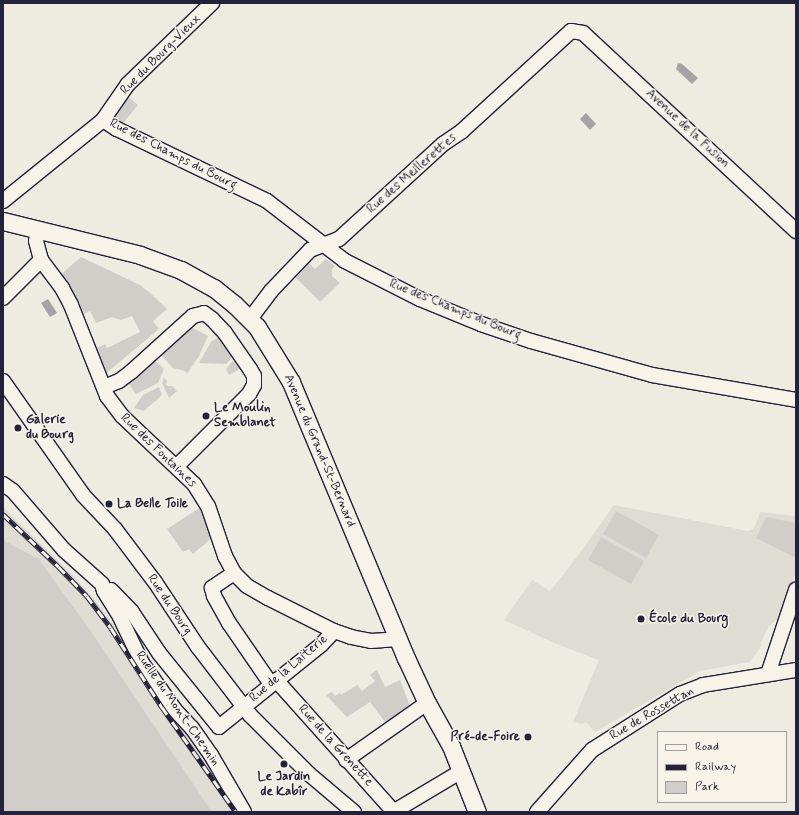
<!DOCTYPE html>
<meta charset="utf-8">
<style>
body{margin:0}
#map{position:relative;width:799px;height:815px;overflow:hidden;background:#eeebe1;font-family:Mynerve,sans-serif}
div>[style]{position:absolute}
.built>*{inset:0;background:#dfdcd4}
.green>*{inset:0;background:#d1cdc9}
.water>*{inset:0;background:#a6a3a6}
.roads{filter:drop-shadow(1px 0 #22223b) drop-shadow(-1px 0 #22223b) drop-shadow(0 1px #22223b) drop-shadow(0 -1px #22223b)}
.minor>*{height:14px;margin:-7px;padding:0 7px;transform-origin:7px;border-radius:7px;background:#f7f3e8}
.tertiary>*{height:17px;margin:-8.5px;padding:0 8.5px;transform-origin:8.5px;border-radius:8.5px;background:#f7f3e8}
.rail>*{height:4.5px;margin-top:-2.25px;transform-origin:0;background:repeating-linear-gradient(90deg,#f7f3e8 0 9px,#22223b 0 18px);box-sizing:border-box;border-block:1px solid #22223b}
.dots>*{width:11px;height:11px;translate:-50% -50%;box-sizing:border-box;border:2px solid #f7f3e8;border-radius:50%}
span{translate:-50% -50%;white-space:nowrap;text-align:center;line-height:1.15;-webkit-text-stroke:3px #f7f3e8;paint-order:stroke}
.street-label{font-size:13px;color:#22223b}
.poi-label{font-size:13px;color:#22223b;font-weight:700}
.left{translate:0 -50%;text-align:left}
.right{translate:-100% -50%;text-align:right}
.frame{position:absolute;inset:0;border:4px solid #22223b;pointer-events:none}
.legend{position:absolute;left:657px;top:731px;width:130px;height:72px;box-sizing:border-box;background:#f7f3e8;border:1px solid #a29fa3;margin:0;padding:5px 7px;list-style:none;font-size:12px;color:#22223b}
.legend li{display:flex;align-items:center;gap:8px;height:20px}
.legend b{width:20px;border:1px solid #a29fa3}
</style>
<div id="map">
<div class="built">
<div style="clip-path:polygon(614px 505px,748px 531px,753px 529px,756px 524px,760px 512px,796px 516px,796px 571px,780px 617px,769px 626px,760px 644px,762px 645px,750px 662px,700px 671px,595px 732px,586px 722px,582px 724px,573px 722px,599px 660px,554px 643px,504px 620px,532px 580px,550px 591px,577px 557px)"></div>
<div style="clip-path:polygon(3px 507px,72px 574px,102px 608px,241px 812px,212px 812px,95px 637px,39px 559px,3px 540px)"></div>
</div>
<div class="green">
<div style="clip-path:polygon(124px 93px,138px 105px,120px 127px,113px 119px,114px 111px)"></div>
<div style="clip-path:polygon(81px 257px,140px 285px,150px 293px,167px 309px,153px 321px,159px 329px,104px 375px,94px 349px,105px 344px,107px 348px,140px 332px,132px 316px,121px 320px,112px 317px,96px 323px,90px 311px,81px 316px,59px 276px)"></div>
<div style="clip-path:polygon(326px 259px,335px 266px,332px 270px,332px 276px,340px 283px,320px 302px,296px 278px,309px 263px,315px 269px)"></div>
<div style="clip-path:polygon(189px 326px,208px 336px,199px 356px,187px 374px,185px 371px,173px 368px,162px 356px,176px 338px)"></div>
<div style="clip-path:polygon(221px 335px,236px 353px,226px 364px,199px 363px,211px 342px)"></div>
<div style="clip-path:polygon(153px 359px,164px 369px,158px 383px,136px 394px,128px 383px)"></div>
<div style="clip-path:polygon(233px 361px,240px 369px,229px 375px,226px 369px)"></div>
<div style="clip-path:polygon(164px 378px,167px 381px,166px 384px,167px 386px,172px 386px,177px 391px,169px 398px,162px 383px)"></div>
<div style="clip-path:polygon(159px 387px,162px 395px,144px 411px,134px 408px,143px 395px)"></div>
<div style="clip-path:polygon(201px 507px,213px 537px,193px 554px,189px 549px,183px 552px,167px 529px)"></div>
<div style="clip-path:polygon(616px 511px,659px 535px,646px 558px,603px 534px)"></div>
<div style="clip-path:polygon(766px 517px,796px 523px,796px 558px,756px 538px)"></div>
<div style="clip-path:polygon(601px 537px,644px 561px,631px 584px,588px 560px)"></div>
<div style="clip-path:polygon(3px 540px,39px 559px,95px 637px,212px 812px,3px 812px)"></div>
<div style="clip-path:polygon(377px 670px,385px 687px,400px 680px,411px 709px,388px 726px,370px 702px,347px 717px,326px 695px,332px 692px,335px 696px,340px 693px,341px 695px,357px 685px,362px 691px,375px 681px,370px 675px)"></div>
</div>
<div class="water">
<div style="clip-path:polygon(678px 63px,682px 64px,698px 78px,692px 84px,676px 69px)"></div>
<div style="clip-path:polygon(586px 113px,596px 124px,590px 130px,580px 119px)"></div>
<div style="clip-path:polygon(48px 299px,57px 313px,50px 317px,41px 303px)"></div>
</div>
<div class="roads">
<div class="minor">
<div style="left:103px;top:120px;width:17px;rotate:33deg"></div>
<div style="left:117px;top:129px;width:166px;rotate:25.6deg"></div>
<div style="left:267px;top:201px;width:98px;rotate:37.6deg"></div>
<div style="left:345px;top:261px;width:84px;rotate:26.9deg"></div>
<div style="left:420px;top:299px;width:66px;rotate:22.3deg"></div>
<div style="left:481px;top:324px;width:53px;rotate:18.8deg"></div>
<div style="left:531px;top:341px;width:126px;rotate:15.7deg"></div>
<div style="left:652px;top:375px;width:146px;rotate:9.8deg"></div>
<div style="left:3px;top:201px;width:129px;rotate:-39deg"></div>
<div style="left:103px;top:120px;width:44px;rotate:-55.2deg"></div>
<div style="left:128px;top:84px;width:117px;rotate:-44deg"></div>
<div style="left:38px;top:230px;width:11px;rotate:100deg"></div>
<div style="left:36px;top:241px;width:20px;rotate:75deg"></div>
<div style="left:41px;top:260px;width:35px;rotate:53deg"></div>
<div style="left:62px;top:288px;width:19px;rotate:62deg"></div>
<div style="left:71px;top:305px;width:98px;rotate:68.4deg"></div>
<div style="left:107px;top:396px;width:25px;rotate:53deg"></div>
<div style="left:122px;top:416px;width:99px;rotate:43.4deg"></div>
<div style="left:194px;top:484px;width:26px;rotate:58deg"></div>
<div style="left:208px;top:506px;width:53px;rotate:71.2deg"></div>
<div style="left:225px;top:556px;width:19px;rotate:62deg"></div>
<div style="left:234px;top:573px;width:18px;rotate:45deg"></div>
<div style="left:247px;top:586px;width:24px;rotate:30deg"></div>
<div style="left:268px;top:598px;width:74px;rotate:26.6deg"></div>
<div style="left:334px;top:631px;width:18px;rotate:19deg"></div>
<div style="left:351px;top:637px;width:20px;rotate:11deg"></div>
<div style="left:371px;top:641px;width:27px;rotate:-4deg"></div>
<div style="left:3px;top:298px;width:54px;rotate:-45deg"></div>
<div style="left:250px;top:319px;width:35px;rotate:-53deg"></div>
<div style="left:271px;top:291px;width:57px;rotate:-46.4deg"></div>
<div style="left:310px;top:250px;width:31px;rotate:-21deg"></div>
<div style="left:339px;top:239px;width:141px;rotate:-42.4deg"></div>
<div style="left:443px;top:144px;width:23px;rotate:-34deg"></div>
<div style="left:462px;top:131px;width:148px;rotate:-42.5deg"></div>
<div style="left:571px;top:31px;width:12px;rotate:9deg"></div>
<div style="left:583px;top:33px;width:291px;rotate:42.9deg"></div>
<div style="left:3px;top:381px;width:139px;rotate:54.9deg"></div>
<div style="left:83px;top:495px;width:47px;rotate:46.7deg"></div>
<div style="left:115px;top:529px;width:66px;rotate:53deg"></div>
<div style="left:155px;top:582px;width:78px;rotate:56.5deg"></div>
<div style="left:198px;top:647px;width:86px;rotate:52.6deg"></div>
<div style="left:250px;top:715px;width:83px;rotate:45deg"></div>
<div style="left:309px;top:774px;width:59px;rotate:40.2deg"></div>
<div style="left:104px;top:387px;width:16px;rotate:-22deg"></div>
<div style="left:119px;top:381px;width:15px;rotate:-37deg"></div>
<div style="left:131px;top:372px;width:84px;rotate:-42.1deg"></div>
<div style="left:193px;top:316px;width:11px;rotate:-15deg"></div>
<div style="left:204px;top:313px;width:10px;rotate:37deg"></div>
<div style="left:212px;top:319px;width:19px;rotate:47deg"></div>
<div style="left:225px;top:333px;width:44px;rotate:55.2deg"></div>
<div style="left:250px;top:369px;width:8px;rotate:60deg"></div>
<div style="left:254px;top:376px;width:9px;rotate:90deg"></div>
<div style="left:254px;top:385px;width:10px;rotate:119deg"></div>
<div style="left:249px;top:394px;width:102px;rotate:135deg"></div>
<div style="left:3px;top:484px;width:12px;rotate:35deg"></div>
<div style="left:13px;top:491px;width:78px;rotate:49.2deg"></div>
<div style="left:64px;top:550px;width:51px;rotate:41.8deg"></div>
<div style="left:102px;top:584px;width:7px;rotate:74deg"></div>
<div style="left:104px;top:591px;width:31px;rotate:58deg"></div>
<div style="left:120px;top:617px;width:51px;rotate:64.4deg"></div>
<div style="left:142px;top:663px;width:57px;rotate:54.9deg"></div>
<div style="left:175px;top:710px;width:25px;rotate:47deg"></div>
<div style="left:192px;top:728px;width:33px;rotate:55deg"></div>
<div style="left:211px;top:755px;width:66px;rotate:59.9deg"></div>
<div style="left:234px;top:573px;width:27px;rotate:146deg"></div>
<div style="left:212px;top:588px;width:8px;rotate:76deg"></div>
<div style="left:214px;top:596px;width:31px;rotate:61deg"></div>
<div style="left:229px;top:623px;width:74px;rotate:55.5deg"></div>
<div style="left:111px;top:590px;width:30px;rotate:46deg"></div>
<div style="left:132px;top:612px;width:49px;rotate:56.6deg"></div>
<div style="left:159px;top:653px;width:95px;rotate:51deg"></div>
<div style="left:219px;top:727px;width:131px;rotate:-38.8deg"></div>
<div style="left:321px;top:645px;width:19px;rotate:-47deg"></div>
<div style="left:768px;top:674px;width:89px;rotate:-71.6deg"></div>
<div style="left:276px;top:680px;width:177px;rotate:48.2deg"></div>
<div style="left:346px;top:760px;width:99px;rotate:-35.1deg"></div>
<div style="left:393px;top:812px;width:78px;rotate:-30.8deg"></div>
<div style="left:537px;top:812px;width:83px;rotate:-48.4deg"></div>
<div style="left:592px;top:750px;width:104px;rotate:-32.5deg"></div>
<div style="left:680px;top:694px;width:25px;rotate:-21deg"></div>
<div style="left:703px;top:685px;width:94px;rotate:-9.2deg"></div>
</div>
<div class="tertiary">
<div style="left:3px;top:221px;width:141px;rotate:13.9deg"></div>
<div style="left:140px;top:255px;width:44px;rotate:20.1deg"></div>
<div style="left:181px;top:270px;width:38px;rotate:29deg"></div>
<div style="left:214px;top:288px;width:26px;rotate:39deg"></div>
<div style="left:234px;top:304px;width:33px;rotate:45deg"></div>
<div style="left:257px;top:327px;width:65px;rotate:58.3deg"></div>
<div style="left:291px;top:382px;width:299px;rotate:67.4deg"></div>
<div style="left:406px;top:658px;width:50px;rotate:65deg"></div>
<div style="left:427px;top:703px;width:49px;rotate:60.8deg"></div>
<div style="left:451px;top:746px;width:71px;rotate:68.5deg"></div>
</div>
</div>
<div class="rail">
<div style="left:3px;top:514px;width:77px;rotate:43.4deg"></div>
<div style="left:59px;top:567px;width:40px;rotate:46deg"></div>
<div style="left:87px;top:596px;width:40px;rotate:53deg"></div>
<div style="left:111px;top:628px;width:94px;rotate:57.2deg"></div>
<div style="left:162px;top:707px;width:128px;rotate:54.8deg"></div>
</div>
<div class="dots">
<div style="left:206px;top:416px;background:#22223b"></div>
<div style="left:18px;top:428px;background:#22223b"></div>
<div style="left:109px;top:504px;background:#22223b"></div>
<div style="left:641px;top:619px;background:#22223b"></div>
<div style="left:528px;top:737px;background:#22223b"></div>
<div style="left:284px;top:764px;background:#22223b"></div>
</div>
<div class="street-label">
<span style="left:161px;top:55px;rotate:-45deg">Rue du Bourg-Vieux</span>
<span style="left:687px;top:129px;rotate:43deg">Avenue de la Fusion</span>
<span style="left:173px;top:155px;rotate:27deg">Rue des Champs du Bourg</span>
<span style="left:412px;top:174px;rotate:-41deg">Rue des Meillerettes</span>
<span style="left:455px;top:310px;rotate:22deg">Rue des Champs du Bourg</span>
<span style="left:158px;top:451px;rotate:44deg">Rue des Fontaines</span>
<span style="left:319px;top:451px;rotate:67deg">Avenue du Grand-St-Bernard</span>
<span style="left:169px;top:605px;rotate:56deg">Rue du Bourg</span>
<span style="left:289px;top:669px;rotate:-40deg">Rue de la Laiterie</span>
<span style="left:177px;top:709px;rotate:55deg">Ruelle du Mont-Chemin</span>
<span style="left:652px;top:714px;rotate:-30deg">Rue de Rossettan</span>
<span style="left:335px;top:746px;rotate:48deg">Rue de la Grenette</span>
</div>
<div class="poi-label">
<span class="left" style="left:214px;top:416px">Le Moulin<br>Semblanet</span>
<span class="left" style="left:26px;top:428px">Galerie<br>du Bourg</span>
<span class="left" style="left:117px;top:504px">La Belle Toile</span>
<span class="left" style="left:649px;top:619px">École du Bourg</span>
<span class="right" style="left:520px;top:737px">Pré-de-Foire</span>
<span style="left:284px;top:785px">Le Jardin<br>de Kabîr</span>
</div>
<div class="frame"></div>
<ul class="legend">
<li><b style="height:5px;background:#f7f3e8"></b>Road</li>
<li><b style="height:5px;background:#22223b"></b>Railway</li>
<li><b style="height:11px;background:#d1cdc9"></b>Park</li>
</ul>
</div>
